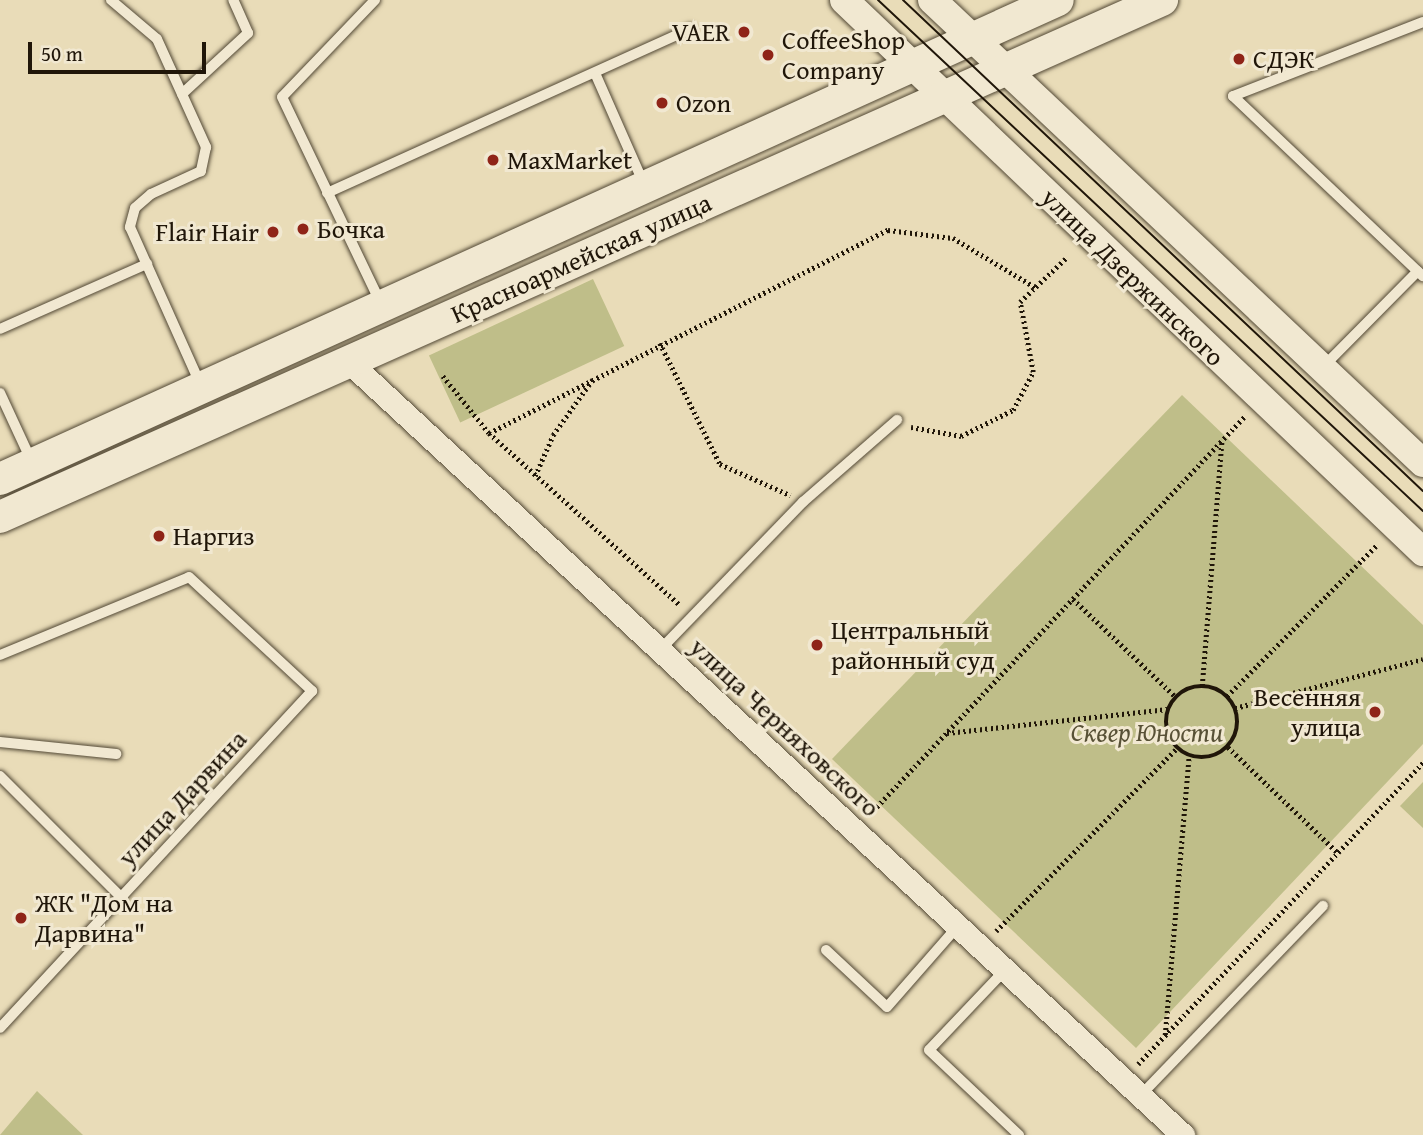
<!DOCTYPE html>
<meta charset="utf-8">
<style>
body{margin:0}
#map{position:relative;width:1423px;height:1135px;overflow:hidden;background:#e9dcb8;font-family:"Gentium Book Plus",serif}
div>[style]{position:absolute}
.green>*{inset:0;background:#bfbe89;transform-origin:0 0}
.path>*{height:4.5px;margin-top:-2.25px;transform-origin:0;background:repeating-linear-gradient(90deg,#201609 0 2px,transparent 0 5.5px)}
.path>.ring{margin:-2.25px;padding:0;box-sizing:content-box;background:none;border:4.5px solid #201609;border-radius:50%}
.roads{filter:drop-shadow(0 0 2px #524835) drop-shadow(0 0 2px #524835)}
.service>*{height:10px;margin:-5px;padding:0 5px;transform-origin:5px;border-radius:5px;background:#f1e8d1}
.minor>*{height:23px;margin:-11.5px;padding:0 11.5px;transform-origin:11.5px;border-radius:11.5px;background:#f1e8d1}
.tertiary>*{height:28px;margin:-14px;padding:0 14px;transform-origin:14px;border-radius:14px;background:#f1e8d1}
.secondary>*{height:32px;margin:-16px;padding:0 16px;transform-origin:16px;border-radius:16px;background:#f1e8d1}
.tram>*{height:2px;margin:-1px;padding:0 1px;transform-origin:1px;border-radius:1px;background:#201609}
.dots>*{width:19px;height:19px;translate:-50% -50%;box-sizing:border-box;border:4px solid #f1e8d1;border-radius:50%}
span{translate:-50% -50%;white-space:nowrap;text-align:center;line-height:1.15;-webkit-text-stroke:6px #f1e8d1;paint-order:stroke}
.poi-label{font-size:26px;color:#201609}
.right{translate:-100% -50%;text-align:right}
.left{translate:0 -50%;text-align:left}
.street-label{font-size:26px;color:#201609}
.park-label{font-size:26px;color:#585136;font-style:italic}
.scale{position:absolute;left:28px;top:42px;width:178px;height:32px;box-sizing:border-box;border:4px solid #201609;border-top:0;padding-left:9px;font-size:21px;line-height:24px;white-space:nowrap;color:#201609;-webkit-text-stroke:5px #f1e8d1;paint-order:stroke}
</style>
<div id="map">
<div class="green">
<i style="left:593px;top:279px;width:74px;height:181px;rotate:65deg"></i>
<i style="clip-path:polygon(1182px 395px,1423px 625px,1423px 744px,1136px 1048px,832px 759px)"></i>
<i style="clip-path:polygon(1423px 782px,1423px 828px,1400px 806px)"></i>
<i style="clip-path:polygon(37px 1091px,83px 1135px,0 1135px)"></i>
</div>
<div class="path">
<i style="left:660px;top:343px;width:135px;rotate:63.6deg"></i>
<i style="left:720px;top:464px;width:77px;rotate:23.9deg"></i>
<i style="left:443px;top:376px;width:73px;rotate:51.1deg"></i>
<i style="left:489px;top:433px;width:258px;rotate:42deg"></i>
<i style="left:911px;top:427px;width:51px;rotate:10.2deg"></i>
<i style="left:961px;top:436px;width:58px;rotate:-26.6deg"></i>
<i style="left:1013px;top:410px;width:43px;rotate:-62.2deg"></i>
<i style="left:1033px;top:372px;width:71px;rotate:-100.5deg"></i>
<i style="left:1020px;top:302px;width:64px;rotate:-43.7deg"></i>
<i style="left:489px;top:433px;width:448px;rotate:-27deg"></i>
<i style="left:888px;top:230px;width:65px;rotate:7deg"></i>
<i style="left:953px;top:238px;width:96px;rotate:30.9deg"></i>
<i style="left:535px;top:476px;width:45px;rotate:-66.3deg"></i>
<i style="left:553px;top:435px;width:69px;rotate:-54.5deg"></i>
<i style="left:1073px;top:599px;width:142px;rotate:43.6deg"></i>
<i style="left:1202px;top:686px;width:247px;rotate:-85.4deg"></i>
<i class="ring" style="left:1166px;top:686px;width:67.5px;height:67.5px"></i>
<i style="left:1227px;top:696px;width:214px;rotate:-45.2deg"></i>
<i style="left:1235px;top:708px;width:194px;rotate:-14.6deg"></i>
<i style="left:947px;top:733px;width:222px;rotate:-6.2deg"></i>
<i style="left:1228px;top:747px;width:151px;rotate:43.9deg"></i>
<i style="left:869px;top:815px;width:548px;rotate:-46.7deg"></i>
<i style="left:996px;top:931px;width:257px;rotate:-45.3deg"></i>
<i style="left:1165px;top:1035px;width:280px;rotate:-85.1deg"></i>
<i style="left:1138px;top:1064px;width:415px;rotate:-46.6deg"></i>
</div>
<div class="roads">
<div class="service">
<i style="left:111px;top:0;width:60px;rotate:40.3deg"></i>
<i style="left:157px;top:39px;width:119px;rotate:65.6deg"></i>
<i style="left:206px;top:147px;width:25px;rotate:102deg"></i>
<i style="left:201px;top:171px;width:55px;rotate:155.3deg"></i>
<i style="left:151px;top:194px;width:21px;rotate:139deg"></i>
<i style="left:135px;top:208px;width:20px;rotate:105deg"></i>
<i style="left:130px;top:227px;width:174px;rotate:65.9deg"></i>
<i style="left:375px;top:0;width:134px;rotate:133.8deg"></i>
<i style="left:282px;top:97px;width:227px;rotate:64.4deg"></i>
<i style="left:1423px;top:22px;width:204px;rotate:158.7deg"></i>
<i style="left:1233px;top:96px;width:262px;rotate:43.5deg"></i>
<i style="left:595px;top:73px;width:121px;rotate:66.2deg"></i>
<i style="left:182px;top:94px;width:90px;rotate:-42.7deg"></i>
<i style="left:248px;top:33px;width:36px;rotate:-114deg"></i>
<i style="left:327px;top:193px;width:399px;rotate:-24.3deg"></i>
<i style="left:0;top:329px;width:161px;rotate:-23.9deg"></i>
<i style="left:1322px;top:368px;width:136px;rotate:-45.3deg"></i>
<i style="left:0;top:393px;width:74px;rotate:65.2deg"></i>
<i style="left:660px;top:650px;width:206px;rotate:-46deg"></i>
<i style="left:803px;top:502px;width:125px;rotate:-41.1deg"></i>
<i style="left:0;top:655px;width:204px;rotate:-22.4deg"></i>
<i style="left:189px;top:577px;width:168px;rotate:42.8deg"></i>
<i style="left:312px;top:691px;width:459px;rotate:132.8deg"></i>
<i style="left:0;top:742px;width:117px;rotate:5.9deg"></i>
<i style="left:0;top:776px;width:171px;rotate:45deg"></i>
<i style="left:826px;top:950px;width:83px;rotate:43.1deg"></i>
<i style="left:887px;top:1007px;width:108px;rotate:-48.8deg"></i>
<i style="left:1005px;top:970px;width:110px;rotate:133.5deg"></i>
<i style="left:929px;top:1050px;width:124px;rotate:43.4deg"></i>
<i style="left:1140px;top:1096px;width:264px;rotate:-46.1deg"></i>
</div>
<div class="minor">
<i style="left:348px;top:361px;width:1139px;rotate:42.83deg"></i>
</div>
<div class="tertiary">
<i style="left:844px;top:0;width:800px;rotate:43.63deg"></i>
<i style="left:932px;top:0;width:675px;rotate:43.32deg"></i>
</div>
<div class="secondary">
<i style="left:0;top:479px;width:1161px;rotate:-24.36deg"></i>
<i style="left:0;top:517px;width:1272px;rotate:-23.99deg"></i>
</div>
</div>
<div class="tram">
<i style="left:878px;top:0;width:747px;rotate:43.16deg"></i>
<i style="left:903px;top:0;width:715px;rotate:43.36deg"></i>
</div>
<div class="dots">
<i style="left:744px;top:32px;background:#8f2418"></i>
<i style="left:768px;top:55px;background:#8f2418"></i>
<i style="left:1239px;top:59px;background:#8f2418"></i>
<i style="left:662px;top:103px;background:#8f2418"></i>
<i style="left:493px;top:160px;background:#8f2418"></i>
<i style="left:303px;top:229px;background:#8f2418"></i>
<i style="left:273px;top:232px;background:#8f2418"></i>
<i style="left:159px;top:536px;background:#8f2418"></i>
<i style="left:817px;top:645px;background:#8f2418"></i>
<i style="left:1375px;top:712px;background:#8f2418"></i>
<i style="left:21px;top:918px;background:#8f2418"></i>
</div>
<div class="poi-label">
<span class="right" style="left:730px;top:32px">VAER</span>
<span class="left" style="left:782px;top:55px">CoffeeShop<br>Company</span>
<span class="left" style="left:1253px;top:59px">СДЭК</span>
<span class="left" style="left:676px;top:103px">Ozon</span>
<span class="left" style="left:507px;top:160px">MaxMarket</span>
<span class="left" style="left:317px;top:229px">Бочка</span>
<span class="right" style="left:259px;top:232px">Flair Hair</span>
<span class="left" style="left:173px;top:536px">Наргиз</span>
<span class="left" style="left:831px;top:645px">Центральный<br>районный суд</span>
<span class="right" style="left:1361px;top:712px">Весенняя<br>улица</span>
<span class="left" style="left:35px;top:918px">ЖК "Дом на<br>Дарвина"</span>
</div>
<div class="street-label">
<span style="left:581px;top:258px;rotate:-24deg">Красноармейская улица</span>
<span style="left:1133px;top:277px;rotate:44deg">улица Дзержинского</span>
<span style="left:785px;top:727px;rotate:43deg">улица Черняховского</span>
<span style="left:182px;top:798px;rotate:-47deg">улица Дарвина</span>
</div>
<div class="park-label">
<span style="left:1147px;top:732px">Сквер Юности</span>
</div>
<div class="scale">50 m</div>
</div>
